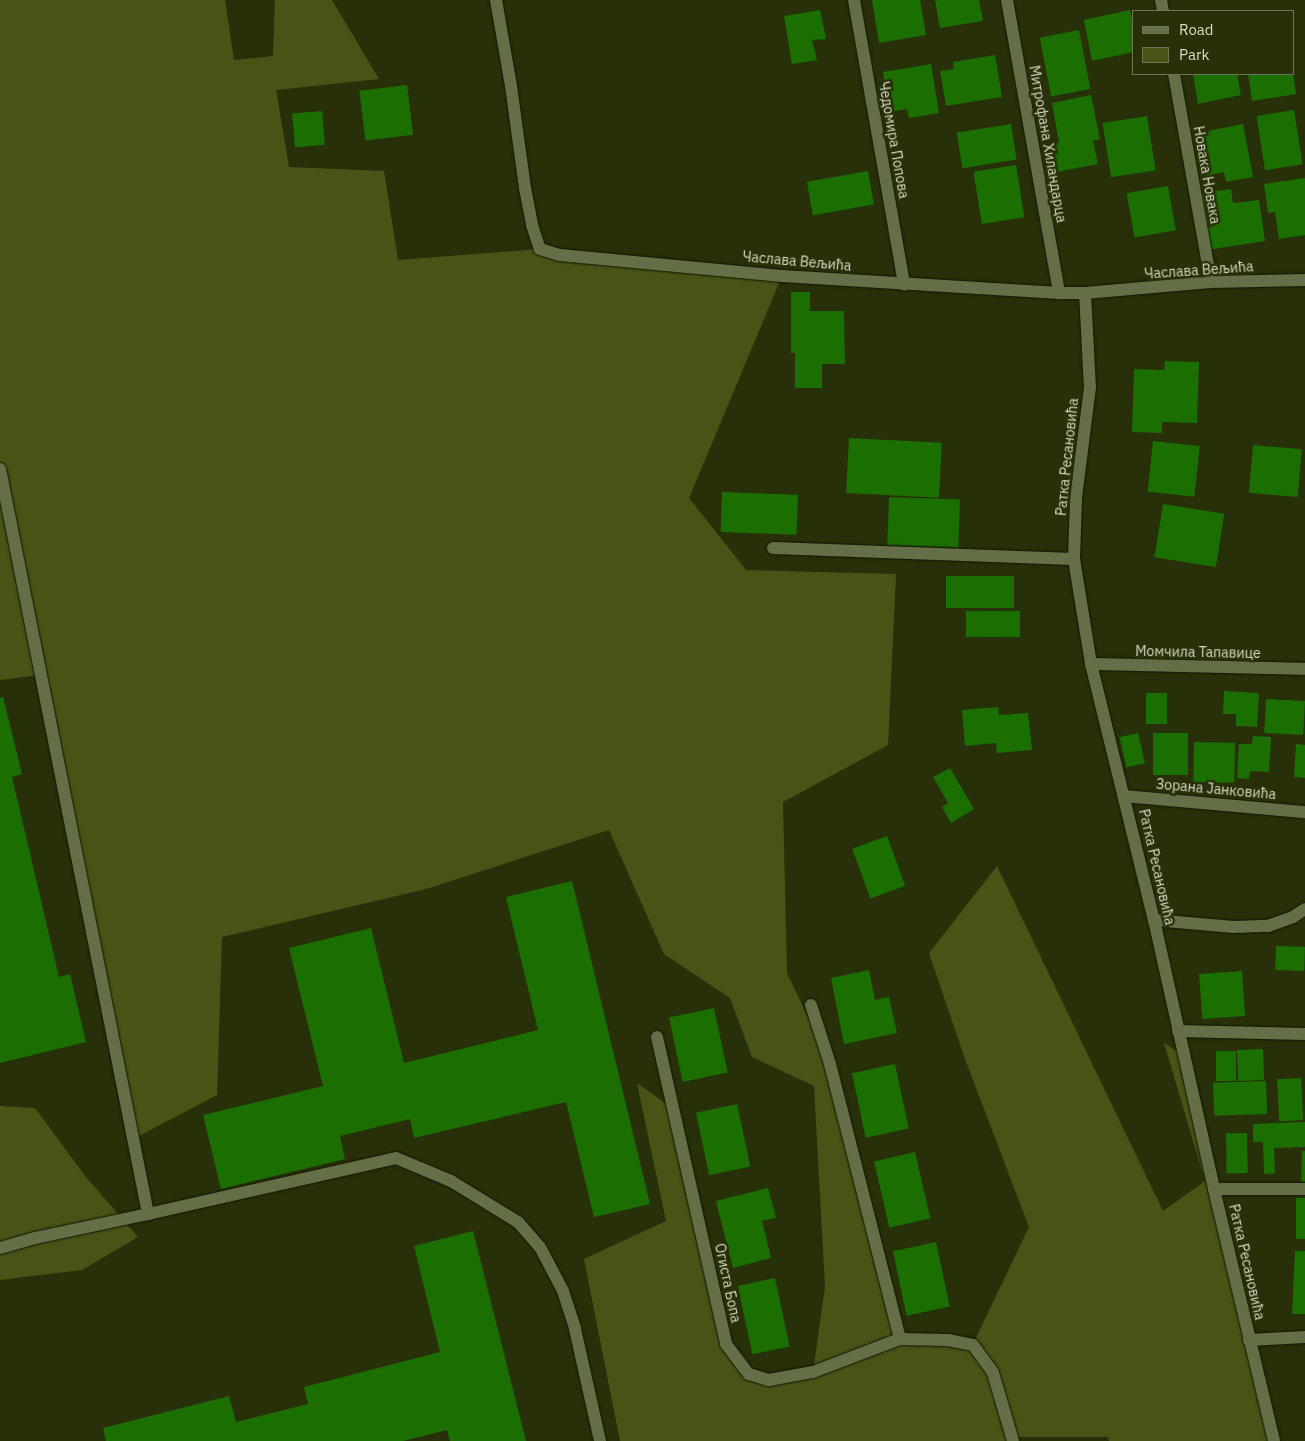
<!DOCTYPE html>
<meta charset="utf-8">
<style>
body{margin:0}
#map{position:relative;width:1305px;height:1441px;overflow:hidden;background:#283009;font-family:"IBM Plex Sans",sans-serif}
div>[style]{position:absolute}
.green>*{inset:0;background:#475416}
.building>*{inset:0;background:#1b6e00;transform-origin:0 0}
.roads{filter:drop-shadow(0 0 1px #111700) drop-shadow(0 0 1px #111700)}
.lane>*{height:12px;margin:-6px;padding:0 6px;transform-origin:6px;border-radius:6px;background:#646e47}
.street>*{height:12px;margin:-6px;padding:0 6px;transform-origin:6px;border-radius:6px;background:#646e47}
span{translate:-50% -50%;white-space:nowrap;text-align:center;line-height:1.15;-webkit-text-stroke:5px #283009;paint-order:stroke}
.street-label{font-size:14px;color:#d5dcc6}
.legend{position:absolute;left:1132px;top:10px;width:162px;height:65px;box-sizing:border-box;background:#283009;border:1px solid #6d7555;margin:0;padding:6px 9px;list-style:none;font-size:15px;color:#d5dcc6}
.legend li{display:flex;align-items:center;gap:10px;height:25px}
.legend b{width:25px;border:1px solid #6d7555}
</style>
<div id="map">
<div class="green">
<i style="clip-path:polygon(0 0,225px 0,234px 60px,273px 56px,275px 0,332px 0,379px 79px,276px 90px,289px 167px,384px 171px,398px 260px,540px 249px,782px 276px,689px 498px,746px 570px,896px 574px,888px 745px,783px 802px,787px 973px,830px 1064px,900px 1339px,973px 1344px,1029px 1227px,965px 1059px,929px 953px,997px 866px,1163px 1211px,1205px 1181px,1164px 1043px,1184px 1056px,1274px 1441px,1109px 1441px,1108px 1437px,1013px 1437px,1013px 1441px,620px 1441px,584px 1259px,666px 1221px,637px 1083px,675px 1110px,726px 1344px,749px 1374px,769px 1380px,813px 1372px,825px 1287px,814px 1086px,752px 1057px,730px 998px,664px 954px,609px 830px,426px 889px,222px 937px,217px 1095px,133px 1139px,41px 675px,0 680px)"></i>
<i style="clip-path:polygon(0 1106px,35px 1108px,86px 1177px,138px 1237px,82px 1270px,0 1280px)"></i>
</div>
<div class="building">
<i style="clip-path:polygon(872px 0,920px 0,926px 35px,879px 43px)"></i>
<i style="clip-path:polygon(935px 0,979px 0,983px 21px,940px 28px)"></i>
<i style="clip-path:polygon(820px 10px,826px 39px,812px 40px,817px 60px,792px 64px,784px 16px)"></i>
<i style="clip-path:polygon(1130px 10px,1134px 28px,1134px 52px,1092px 61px,1084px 20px)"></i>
<i style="left:1079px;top:30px;width:60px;height:40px;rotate:79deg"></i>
<i style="clip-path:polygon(995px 55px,1002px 97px,946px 106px,940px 71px,954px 69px,953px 62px)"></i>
<i style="clip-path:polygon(931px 64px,939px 113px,909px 118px,907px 109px,889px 112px,883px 72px)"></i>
<i style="clip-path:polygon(1193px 74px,1237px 74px,1241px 95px,1198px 104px)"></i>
<i style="clip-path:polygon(1248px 74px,1293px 74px,1296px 94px,1252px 101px)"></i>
<i style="left:407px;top:85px;width:50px;height:48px;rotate:83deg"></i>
<i style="clip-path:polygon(1091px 95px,1100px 139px,1093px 141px,1098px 164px,1056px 172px,1051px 144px,1059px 143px,1052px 103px)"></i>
<i style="left:1294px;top:110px;width:55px;height:38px;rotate:81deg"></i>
<i style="left:322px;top:111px;width:34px;height:30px;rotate:85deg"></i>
<i style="left:1147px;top:116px;width:55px;height:45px;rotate:81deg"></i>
<i style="left:1011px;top:124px;width:36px;height:55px;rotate:81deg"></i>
<i style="clip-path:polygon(1243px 124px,1253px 177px,1226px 182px,1224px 172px,1206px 176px,1198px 133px)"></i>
<i style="left:1016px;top:165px;width:53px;height:43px;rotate:81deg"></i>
<i style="left:868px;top:171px;width:34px;height:62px;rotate:80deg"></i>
<i style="clip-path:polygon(1305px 178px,1305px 235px,1279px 239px,1275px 212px,1268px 213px,1264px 184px)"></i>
<i style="left:1168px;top:186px;width:45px;height:42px;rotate:80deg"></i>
<i style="clip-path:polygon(1231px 189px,1233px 203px,1259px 200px,1265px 241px,1208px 250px,1200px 193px)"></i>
<i style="clip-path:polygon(791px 292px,810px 292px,810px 311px,844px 311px,845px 364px,822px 364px,822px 388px,795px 388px,795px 353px,791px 353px)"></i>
<i style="clip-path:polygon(1165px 361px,1199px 362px,1197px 423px,1162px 422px,1162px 433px,1132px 432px,1134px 369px,1164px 370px)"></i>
<i style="left:849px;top:438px;width:93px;height:55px;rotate:3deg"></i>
<i style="left:1153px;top:441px;width:47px;height:51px;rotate:6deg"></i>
<i style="left:1253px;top:445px;width:49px;height:48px;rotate:5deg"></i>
<i style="left:722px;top:492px;width:76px;height:40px;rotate:2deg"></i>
<i style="left:889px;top:497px;width:71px;height:48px;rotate:2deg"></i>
<i style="left:1163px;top:504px;width:62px;height:54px;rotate:9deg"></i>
<i style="left:1014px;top:576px;width:32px;height:68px;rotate:90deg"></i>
<i style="left:1020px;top:611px;width:26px;height:54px;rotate:90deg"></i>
<i style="clip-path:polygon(1224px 691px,1259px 693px,1257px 727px,1236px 726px,1236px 714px,1223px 714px)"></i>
<i style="left:1146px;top:693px;width:21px;height:31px"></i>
<i style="clip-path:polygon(3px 697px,22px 774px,12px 777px,59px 977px,70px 974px,86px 1042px,0 1063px,0 698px)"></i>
<i style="left:1266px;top:699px;width:39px;height:34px;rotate:3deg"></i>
<i style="clip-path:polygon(998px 707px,999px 715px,1028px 713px,1032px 750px,997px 753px,996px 743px,965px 746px,962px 710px)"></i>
<i style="left:1138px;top:733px;width:31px;height:19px;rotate:77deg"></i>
<i style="left:1153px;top:733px;width:35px;height:42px"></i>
<i style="clip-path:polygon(1253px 736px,1271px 737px,1269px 772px,1250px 771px,1249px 779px,1237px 778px,1239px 744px,1252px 744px)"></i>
<i style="left:1194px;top:742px;width:41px;height:40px;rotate:1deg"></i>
<i style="clip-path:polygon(1296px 744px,1305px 745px,1305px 778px,1294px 777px)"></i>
<i style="clip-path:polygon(950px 768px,974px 809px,951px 823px,942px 807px,948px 803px,933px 777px)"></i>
<i style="left:887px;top:836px;width:53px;height:37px;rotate:70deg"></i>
<i style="clip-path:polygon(572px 881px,650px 1204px,594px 1217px,566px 1102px,414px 1138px,410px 1119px,340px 1136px,345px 1159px,221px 1189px,203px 1115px,323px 1086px,289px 948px,371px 928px,404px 1063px,538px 1030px,506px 897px)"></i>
<i style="left:1276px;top:946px;width:29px;height:24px;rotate:2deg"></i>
<i style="clip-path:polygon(869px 970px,875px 1000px,889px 997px,897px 1033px,844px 1044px,831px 978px)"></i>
<i style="left:1242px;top:971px;width:45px;height:43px;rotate:86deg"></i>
<i style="left:714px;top:1008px;width:66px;height:46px;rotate:78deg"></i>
<i style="left:1263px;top:1049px;width:31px;height:26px;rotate:88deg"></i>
<i style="left:1216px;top:1051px;width:20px;height:30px"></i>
<i style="left:895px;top:1064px;width:66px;height:44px;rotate:78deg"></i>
<i style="left:1301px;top:1078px;width:42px;height:24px;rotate:87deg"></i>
<i style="left:1266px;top:1081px;width:33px;height:53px;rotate:88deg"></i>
<i style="left:737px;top:1104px;width:64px;height:42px;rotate:78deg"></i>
<i style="clip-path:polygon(1305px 1122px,1305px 1147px,1274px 1148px,1275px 1173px,1264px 1174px,1263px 1142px,1253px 1142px,1253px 1124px)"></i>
<i style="left:1247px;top:1133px;width:40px;height:21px;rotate:89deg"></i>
<i style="clip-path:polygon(1302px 1151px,1305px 1151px,1305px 1182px,1301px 1181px)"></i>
<i style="left:915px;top:1152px;width:68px;height:42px;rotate:77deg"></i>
<i style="clip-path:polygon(768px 1188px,776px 1218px,762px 1221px,771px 1258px,733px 1268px,716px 1201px)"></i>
<i style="left:1296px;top:1198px;width:9px;height:41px"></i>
<i style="clip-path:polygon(473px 1231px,526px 1441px,450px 1441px,447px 1430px,403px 1441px,106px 1441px,103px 1428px,229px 1396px,236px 1422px,308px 1404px,304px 1387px,440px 1352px,414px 1246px)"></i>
<i style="left:936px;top:1242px;width:66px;height:44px;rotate:78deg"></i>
<i style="clip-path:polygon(1295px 1251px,1305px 1251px,1305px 1314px,1292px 1314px)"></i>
<i style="left:775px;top:1278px;width:70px;height:38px;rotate:78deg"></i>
</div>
<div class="roads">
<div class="lane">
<i style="left:773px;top:548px;width:301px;rotate:2.1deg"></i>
<i style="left:148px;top:1214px;width:254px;rotate:-12.7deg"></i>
<i style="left:396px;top:1158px;width:60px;rotate:22.7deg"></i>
<i style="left:451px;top:1181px;width:79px;rotate:31.5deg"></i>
<i style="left:518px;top:1222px;width:33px;rotate:49deg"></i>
<i style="left:540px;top:1247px;width:50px;rotate:62.4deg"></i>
<i style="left:563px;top:1291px;width:40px;rotate:72deg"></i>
<i style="left:575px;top:1329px;width:115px;rotate:77.4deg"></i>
</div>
<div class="street">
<i style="left:496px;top:0;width:87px;rotate:80.1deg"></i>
<i style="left:511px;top:86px;width:103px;rotate:82.2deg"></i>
<i style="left:525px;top:188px;width:38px;rotate:79deg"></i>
<i style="left:532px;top:225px;width:25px;rotate:72deg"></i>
<i style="left:540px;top:249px;width:21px;rotate:17deg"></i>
<i style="left:560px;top:255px;width:223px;rotate:5.4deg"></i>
<i style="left:782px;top:276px;width:278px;rotate:3.5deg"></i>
<i style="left:1059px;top:293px;width:26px"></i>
<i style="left:1085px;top:293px;width:126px;rotate:-5deg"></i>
<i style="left:1211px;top:282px;width:94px;rotate:-1.2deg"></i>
<i style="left:854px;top:0;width:289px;rotate:80deg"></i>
<i style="left:1007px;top:0;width:298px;rotate:79.9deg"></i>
<i style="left:1161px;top:0;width:11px;rotate:80deg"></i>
<i style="left:1174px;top:74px;width:211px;rotate:79.9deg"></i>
<i style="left:1085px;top:293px;width:94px;rotate:87deg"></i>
<i style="left:1090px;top:387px;width:112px;rotate:97.2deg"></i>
<i style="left:1076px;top:498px;width:61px;rotate:91.9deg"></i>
<i style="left:1074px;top:559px;width:106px;rotate:80.8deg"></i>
<i style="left:1091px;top:664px;width:264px;rotate:76.2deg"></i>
<i style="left:1154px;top:920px;width:276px;rotate:77.4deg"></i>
<i style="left:1214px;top:1189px;width:259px;rotate:76.6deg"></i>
<i style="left:0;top:469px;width:760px;rotate:78.76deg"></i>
<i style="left:148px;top:1214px;width:116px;rotate:168deg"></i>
<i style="left:35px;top:1238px;width:36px;rotate:164deg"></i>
<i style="left:1091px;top:664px;width:214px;rotate:1.3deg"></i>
<i style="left:1124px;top:796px;width:182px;rotate:5.1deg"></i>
<i style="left:1154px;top:920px;width:80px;rotate:5deg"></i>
<i style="left:1234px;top:927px;width:34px;rotate:-2deg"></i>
<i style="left:1268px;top:926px;width:27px;rotate:-20deg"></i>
<i style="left:1293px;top:917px;width:14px;rotate:-34deg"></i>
<i style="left:811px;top:1005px;width:62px;rotate:72.1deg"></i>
<i style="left:830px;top:1064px;width:284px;rotate:75.7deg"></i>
<i style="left:1178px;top:1031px;width:127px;rotate:1.4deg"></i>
<i style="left:657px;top:1037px;width:315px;rotate:77.3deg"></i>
<i style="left:726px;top:1344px;width:38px;rotate:53deg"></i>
<i style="left:749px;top:1374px;width:21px;rotate:17deg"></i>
<i style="left:769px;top:1380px;width:45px;rotate:-10.3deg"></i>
<i style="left:813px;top:1372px;width:93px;rotate:-20.8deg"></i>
<i style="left:900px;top:1339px;width:48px;rotate:1.2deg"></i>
<i style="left:948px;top:1340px;width:25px;rotate:11deg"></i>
<i style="left:973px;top:1345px;width:34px;rotate:54deg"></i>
<i style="left:993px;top:1373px;width:71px;rotate:73.6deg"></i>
<i style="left:1214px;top:1189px;width:91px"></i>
<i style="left:1249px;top:1340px;width:56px;rotate:-3.1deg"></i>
</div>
</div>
<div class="street-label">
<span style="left:894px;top:140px;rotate:80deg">Чедомира Попова</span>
<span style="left:1048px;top:144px;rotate:80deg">Митрофана Хиландарца</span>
<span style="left:1207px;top:175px;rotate:80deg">Новака Новака</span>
<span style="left:797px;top:261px;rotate:5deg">Часлава Вељића</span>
<span style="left:1199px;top:270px;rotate:-4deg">Часлава Вељића</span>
<span style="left:1067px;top:457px;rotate:-84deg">Ратка Ресановића</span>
<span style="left:1198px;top:652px;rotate:1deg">Момчила Тапавице</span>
<span style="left:1216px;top:789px;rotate:5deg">Зорана Јанковића</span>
<span style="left:1157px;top:867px;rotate:77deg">Ратка Ресановића</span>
<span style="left:1247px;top:1262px;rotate:77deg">Ратка Ресановића</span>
<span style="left:728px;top:1283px;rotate:78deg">Огиста Бопа</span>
</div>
<ul class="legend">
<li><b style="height:6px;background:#646e47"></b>Road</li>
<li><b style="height:14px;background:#475416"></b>Park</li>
</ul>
</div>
